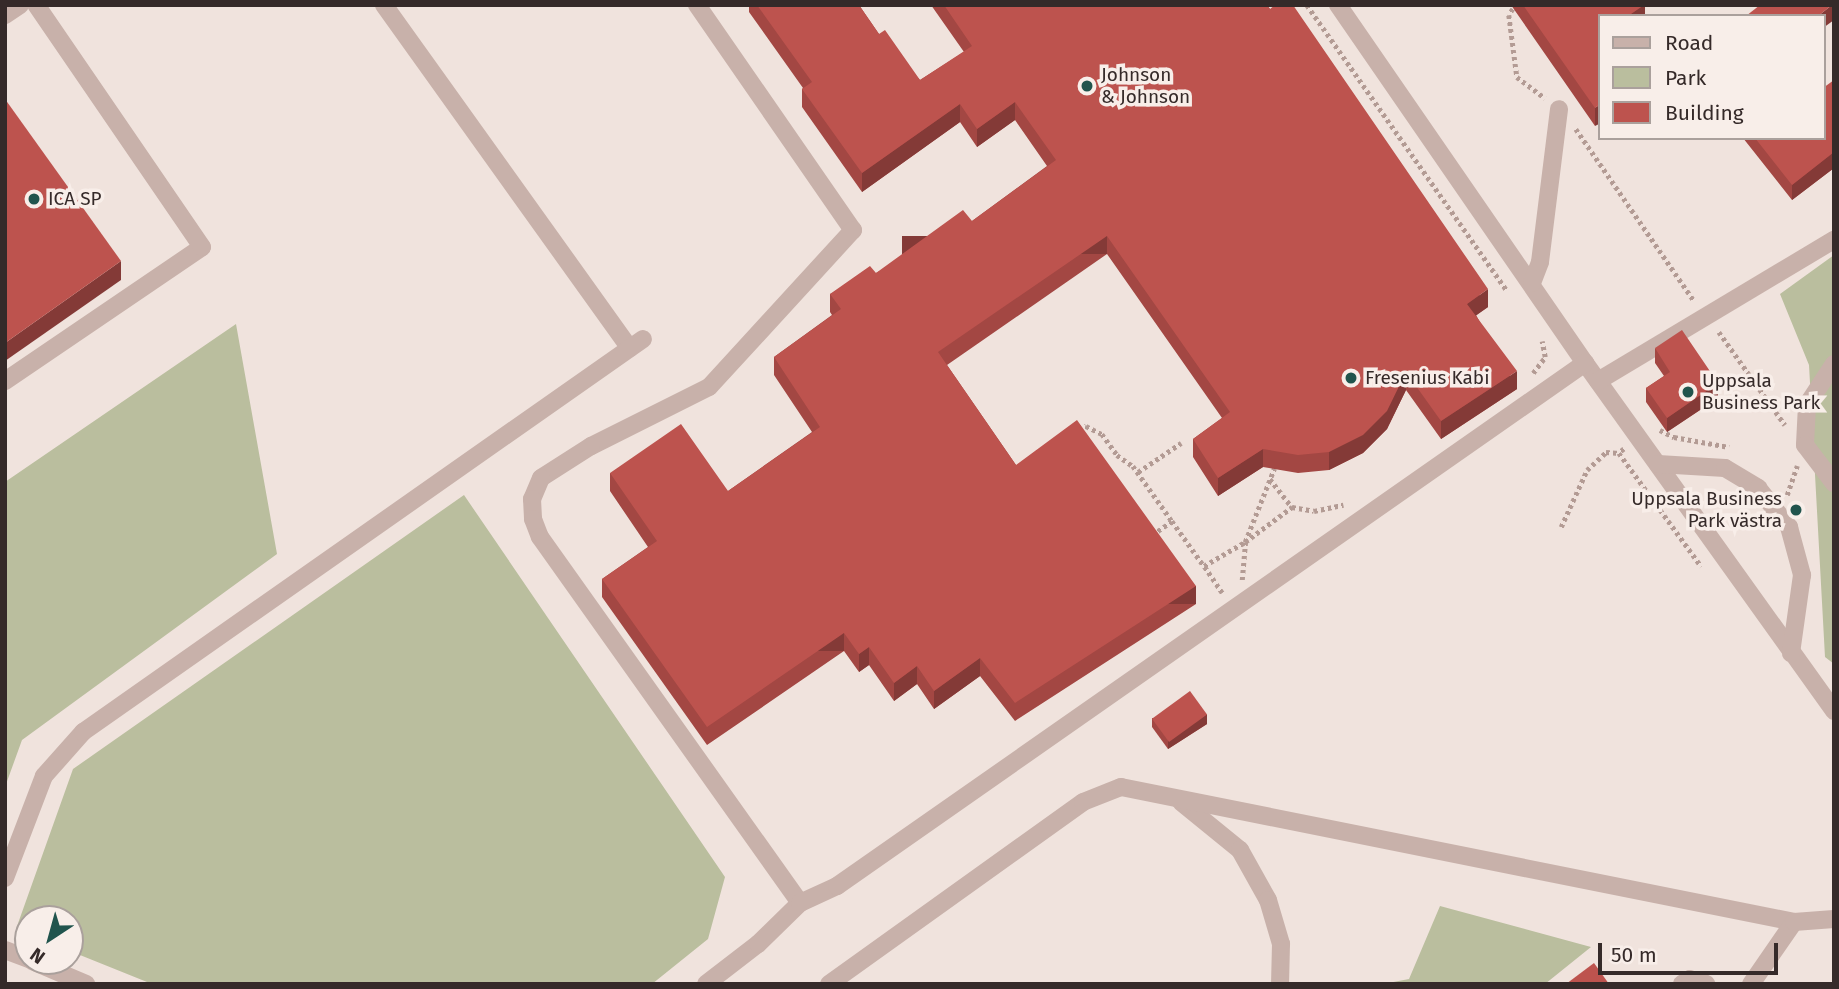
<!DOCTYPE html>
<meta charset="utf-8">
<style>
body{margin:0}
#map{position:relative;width:1839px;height:989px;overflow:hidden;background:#f0e3dd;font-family:"Fira Sans",sans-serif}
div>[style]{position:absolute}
.green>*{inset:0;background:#babe9e}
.path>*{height:4.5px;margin-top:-2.25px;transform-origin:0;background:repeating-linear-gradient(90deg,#b39b94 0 3.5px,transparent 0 7px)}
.minor>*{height:18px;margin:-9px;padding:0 9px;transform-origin:9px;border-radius:9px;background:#c8b1aa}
.wall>*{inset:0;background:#a34743}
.shaded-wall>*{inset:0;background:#843a37;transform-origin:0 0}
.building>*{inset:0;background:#bd534e;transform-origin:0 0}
.dots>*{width:19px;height:19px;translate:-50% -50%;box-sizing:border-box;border:4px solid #f8eee9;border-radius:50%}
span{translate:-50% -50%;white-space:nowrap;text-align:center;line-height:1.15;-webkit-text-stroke:7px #f8eee9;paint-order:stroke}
.poi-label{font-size:19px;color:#352a29}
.left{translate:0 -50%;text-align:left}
.right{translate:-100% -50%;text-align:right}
.frame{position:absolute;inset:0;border:7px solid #352a29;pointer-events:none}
.legend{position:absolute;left:1598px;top:14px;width:228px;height:126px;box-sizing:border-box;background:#f8eee9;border:2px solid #aaa09c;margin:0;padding:9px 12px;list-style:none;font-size:21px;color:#352a29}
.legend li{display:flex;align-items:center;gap:14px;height:35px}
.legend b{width:35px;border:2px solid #aaa09c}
.north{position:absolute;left:14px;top:905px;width:70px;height:70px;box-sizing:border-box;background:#f8eee9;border:2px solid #aaa09c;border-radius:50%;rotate:216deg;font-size:19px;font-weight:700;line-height:28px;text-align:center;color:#352a29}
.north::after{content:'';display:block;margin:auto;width:24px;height:32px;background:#21544d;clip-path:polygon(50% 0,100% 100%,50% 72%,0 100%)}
.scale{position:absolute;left:1598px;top:943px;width:180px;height:32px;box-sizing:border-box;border:4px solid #352a29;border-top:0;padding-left:9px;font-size:21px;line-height:24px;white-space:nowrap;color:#352a29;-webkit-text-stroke:5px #f8eee9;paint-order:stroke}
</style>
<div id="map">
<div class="green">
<i style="clip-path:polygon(1834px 255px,1834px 664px,1825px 657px,1809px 365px,1780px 294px)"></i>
<i style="clip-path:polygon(236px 324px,277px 554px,22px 740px,5px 787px,5px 482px)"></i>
<i style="clip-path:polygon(464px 495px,725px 877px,708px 939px,652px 984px,152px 984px,70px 951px,70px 919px,28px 919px,28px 934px,16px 929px,73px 769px)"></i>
<i style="clip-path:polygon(1440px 906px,1591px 947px,1545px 984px,1383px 984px,1409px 979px)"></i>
</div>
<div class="path">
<i style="left:1307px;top:5px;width:349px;rotate:55deg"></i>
<i style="left:1513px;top:9px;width:7px;rotate:124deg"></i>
<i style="left:1509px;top:15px;width:63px;rotate:82.6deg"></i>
<i style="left:1517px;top:77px;width:35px;rotate:37deg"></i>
<i style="left:1576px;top:129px;width:209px;rotate:55.5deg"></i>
<i style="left:1719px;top:332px;width:114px;rotate:54.6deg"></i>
<i style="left:1533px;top:373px;width:20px;rotate:-53deg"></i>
<i style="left:1545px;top:357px;width:16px;rotate:-101deg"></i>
<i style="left:1078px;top:428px;width:8px;rotate:-14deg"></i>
<i style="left:1086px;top:426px;width:18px;rotate:27deg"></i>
<i style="left:1102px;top:434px;width:26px;rotate:54deg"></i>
<i style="left:1117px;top:455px;width:19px;rotate:35deg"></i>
<i style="left:1133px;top:466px;width:67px;rotate:54.7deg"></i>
<i style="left:1660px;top:430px;width:16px;rotate:27deg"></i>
<i style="left:1674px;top:437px;width:56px;rotate:10.3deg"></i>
<i style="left:1624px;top:449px;width:6px;rotate:141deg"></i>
<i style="left:1619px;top:453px;width:140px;rotate:54deg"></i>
<i style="left:1138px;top:472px;width:52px;rotate:-34deg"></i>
<i style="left:1270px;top:479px;width:36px;rotate:52deg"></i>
<i style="left:1787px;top:495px;width:31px;rotate:-71deg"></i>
<i style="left:1561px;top:527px;width:63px;rotate:-65.5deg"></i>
<i style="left:1587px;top:470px;width:26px;rotate:-43deg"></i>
<i style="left:1606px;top:452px;width:13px;rotate:4deg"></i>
<i style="left:1152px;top:535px;width:24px;rotate:-35deg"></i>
<i style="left:1172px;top:521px;width:55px;rotate:54.6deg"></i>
<i style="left:1242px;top:580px;width:38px;rotate:-85deg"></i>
<i style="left:1245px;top:542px;width:59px;rotate:-36.7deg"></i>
<i style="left:1292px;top:507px;width:22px;rotate:10deg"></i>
<i style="left:1314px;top:511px;width:30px;rotate:-12deg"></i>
<i style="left:1222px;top:593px;width:32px;rotate:-124deg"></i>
<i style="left:1204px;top:566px;width:48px;rotate:-30.3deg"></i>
<i style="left:1245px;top:542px;width:79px;rotate:-68.3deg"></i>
</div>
<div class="minor">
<i style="left:384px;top:5px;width:422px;rotate:54.4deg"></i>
<i style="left:697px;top:5px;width:274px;rotate:55.3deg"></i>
<i style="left:853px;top:230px;width:213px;rotate:132.5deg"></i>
<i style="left:709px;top:387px;width:132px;rotate:153.4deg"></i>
<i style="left:591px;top:446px;width:59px;rotate:147.4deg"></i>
<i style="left:541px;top:478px;width:23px;rotate:113deg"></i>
<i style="left:532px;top:499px;width:20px;rotate:87deg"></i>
<i style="left:533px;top:519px;width:19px;rotate:69deg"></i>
<i style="left:540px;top:537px;width:449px;rotate:54.6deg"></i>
<i style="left:1338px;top:5px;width:435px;rotate:55.4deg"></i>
<i style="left:1585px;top:363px;width:428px;rotate:54.4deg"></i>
<i style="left:5px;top:15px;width:18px;rotate:-34deg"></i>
<i style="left:1532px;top:283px;width:22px;rotate:-69deg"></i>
<i style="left:1540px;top:262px;width:154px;rotate:-82.9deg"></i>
<i style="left:1834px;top:364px;width:49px;rotate:123.4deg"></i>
<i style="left:1807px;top:405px;width:40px;rotate:92.9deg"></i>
<i style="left:1805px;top:445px;width:48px;rotate:52.7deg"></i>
<i style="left:5px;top:381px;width:238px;rotate:-34.2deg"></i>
<i style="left:202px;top:247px;width:293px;rotate:-124.4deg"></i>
<i style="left:1598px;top:381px;width:275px;rotate:-30.9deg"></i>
<i style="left:1658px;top:464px;width:67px;rotate:3.4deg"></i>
<i style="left:1725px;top:468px;width:39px;rotate:31deg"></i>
<i style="left:1758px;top:488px;width:50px;rotate:51.5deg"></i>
<i style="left:1789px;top:527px;width:50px;rotate:74.8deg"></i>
<i style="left:1802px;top:575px;width:79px;rotate:98deg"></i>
<i style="left:1181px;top:802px;width:76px;rotate:39.1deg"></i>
<i style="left:1240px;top:850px;width:57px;rotate:60.8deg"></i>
<i style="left:1268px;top:900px;width:46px;rotate:73.5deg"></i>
<i style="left:1281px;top:944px;width:40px;rotate:91.4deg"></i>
<i style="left:5px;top:878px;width:109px;rotate:-69.1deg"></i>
<i style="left:44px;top:776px;width:59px;rotate:-48.4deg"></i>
<i style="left:83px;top:732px;width:684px;rotate:-35.06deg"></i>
<i style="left:5px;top:950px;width:25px;rotate:21deg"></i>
<i style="left:32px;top:961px;width:59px;rotate:23.1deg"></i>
<i style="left:706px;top:984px;width:66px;rotate:-37.6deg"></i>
<i style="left:758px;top:944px;width:59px;rotate:-44.3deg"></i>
<i style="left:800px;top:903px;width:41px;rotate:-24.7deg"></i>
<i style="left:837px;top:886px;width:913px;rotate:-34.96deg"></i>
<i style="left:829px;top:984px;width:312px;rotate:-35.6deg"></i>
<i style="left:1083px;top:802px;width:41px;rotate:-21.5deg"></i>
<i style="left:1121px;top:787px;width:686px;rotate:11.34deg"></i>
<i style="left:1682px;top:984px;width:9px;rotate:-32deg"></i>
<i style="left:1690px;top:979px;width:17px;rotate:17deg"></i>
<i style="left:1751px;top:984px;width:75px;rotate:-55.3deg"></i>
<i style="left:1794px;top:922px;width:40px;rotate:-4.3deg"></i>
</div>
<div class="wall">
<i style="clip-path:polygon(749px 5px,859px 5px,879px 34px,920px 80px,964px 52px,931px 5px,1267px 5px,1488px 307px,1476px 315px,1517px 389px,1441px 439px,1406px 390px,1387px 429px,1363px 453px,1329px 470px,1298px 473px,1263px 467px,1218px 496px,1193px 457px,1193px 439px,1222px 418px,1107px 254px,947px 365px,1016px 465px,1196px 604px,1015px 721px,980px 676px,934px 709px,917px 684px,894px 701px,869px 665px,859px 672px,844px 651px,707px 745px,602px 597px,602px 579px,648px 547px,610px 491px,610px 473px,728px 491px,812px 432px,774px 375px,774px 357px,832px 315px,830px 312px,830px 294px,876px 273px,972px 221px,1047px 166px,1015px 120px,977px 147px,960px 122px,862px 192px,802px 107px,802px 89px,803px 88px,749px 12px)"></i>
<i style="clip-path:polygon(1511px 5px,1645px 5px,1645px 16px,1599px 16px,1595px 126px)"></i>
<i style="clip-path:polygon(1834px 80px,1834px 168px,1792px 200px,1743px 138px,1823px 138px)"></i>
<i style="clip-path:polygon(1655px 348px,1718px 398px,1667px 432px,1646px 402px,1646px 388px,1664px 376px,1655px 363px)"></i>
<i style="clip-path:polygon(1152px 718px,1207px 724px,1168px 749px,1152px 727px)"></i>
</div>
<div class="shaded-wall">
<i style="clip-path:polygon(1644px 5px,1645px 5px,1645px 16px,1628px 16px)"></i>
<i style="clip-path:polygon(1832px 5px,1834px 5px,1834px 20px,1823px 28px,1823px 16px,1818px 16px)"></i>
<i style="clip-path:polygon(1015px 102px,1015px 120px,977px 147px,977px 129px)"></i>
<i style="clip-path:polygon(960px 104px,960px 122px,862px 192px,862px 173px)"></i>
<i style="clip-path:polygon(1599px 105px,1599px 124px,1595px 126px,1595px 108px)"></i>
<i style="clip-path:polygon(1834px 152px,1834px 168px,1792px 200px,1792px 185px)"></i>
<i style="left:1107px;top:236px;width:18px;height:205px;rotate:90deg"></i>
<i style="clip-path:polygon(121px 261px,121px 280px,5px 361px,5px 343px)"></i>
<i style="clip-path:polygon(1488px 289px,1488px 307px,1467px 322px,1467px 304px)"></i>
<i style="clip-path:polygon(1517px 371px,1517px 389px,1441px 439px,1441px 421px)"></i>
<i style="clip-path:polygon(1406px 372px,1406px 390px,1387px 429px,1363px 453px,1329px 470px,1329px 452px)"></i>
<i style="clip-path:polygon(1718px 383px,1718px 398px,1667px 432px,1667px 418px)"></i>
<i style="clip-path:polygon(1263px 449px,1263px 467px,1218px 496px,1218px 478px)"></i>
<i style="left:1196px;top:586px;width:18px;height:216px;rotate:90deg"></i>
<i style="left:844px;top:633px;width:18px;height:166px;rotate:90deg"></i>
<i style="clip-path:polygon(869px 647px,869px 665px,859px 672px,859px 654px)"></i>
<i style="clip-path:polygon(980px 658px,980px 676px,934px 709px,934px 691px)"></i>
<i style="clip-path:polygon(917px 666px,917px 684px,894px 701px,894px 683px)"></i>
<i style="clip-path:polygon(1207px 714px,1207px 724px,1168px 749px,1168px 739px)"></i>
</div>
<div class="building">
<i style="clip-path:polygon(757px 5px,859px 5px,879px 34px,885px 30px,920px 80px,972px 46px,944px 5px,1267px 5px,1270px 9px,1275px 5px,1293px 5px,1488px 289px,1467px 304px,1517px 371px,1441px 421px,1406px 372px,1387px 411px,1363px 435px,1329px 452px,1298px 455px,1263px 449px,1218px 478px,1193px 439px,1230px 412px,1107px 236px,938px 352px,1016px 465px,1077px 420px,1196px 586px,1015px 703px,980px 658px,934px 691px,917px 666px,894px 683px,869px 647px,859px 654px,844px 633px,707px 727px,602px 579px,657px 541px,610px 473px,681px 424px,728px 491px,820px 427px,774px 357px,841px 309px,830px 294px,870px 266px,876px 273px,963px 210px,972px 221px,1056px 160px,1015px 102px,977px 129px,960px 104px,862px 173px,802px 89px,812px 82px)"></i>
<i style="clip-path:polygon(1523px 5px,1644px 5px,1628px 16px,1599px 16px,1599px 105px,1595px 108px)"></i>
<i style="clip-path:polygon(1760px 5px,1832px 5px,1818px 16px,1746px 16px)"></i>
<i style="clip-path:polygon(1834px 80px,1834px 152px,1792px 185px,1755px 138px,1823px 138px,1823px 88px)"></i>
<i style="clip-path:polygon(5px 99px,121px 261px,5px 343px)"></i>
<i style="clip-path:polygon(1682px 330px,1718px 383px,1667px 418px,1646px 388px,1670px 372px,1655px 348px)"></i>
<i style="left:1190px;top:691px;width:29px;height:47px;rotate:54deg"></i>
<i style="clip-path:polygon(1594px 963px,1609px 984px,1566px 984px)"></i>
</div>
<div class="dots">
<i style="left:1087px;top:86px;background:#21544d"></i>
<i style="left:34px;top:199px;background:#21544d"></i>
<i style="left:1351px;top:378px;background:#21544d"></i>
<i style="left:1688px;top:392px;background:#21544d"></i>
<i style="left:1796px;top:510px;background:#21544d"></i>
</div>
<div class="poi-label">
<span class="left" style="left:1101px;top:86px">Johnson<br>&amp; Johnson</span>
<span class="left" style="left:48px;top:199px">ICA SP</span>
<span class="left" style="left:1365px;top:378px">Fresenius Kabi</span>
<span class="left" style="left:1702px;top:392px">Uppsala<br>Business Park</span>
<span class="right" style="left:1782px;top:510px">Uppsala Business<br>Park västra</span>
</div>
<div class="frame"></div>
<ul class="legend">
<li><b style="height:9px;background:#c8b1aa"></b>Road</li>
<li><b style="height:19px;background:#babe9e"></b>Park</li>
<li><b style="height:19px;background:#bd534e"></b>Building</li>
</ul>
<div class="north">N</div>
<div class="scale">50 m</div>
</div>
